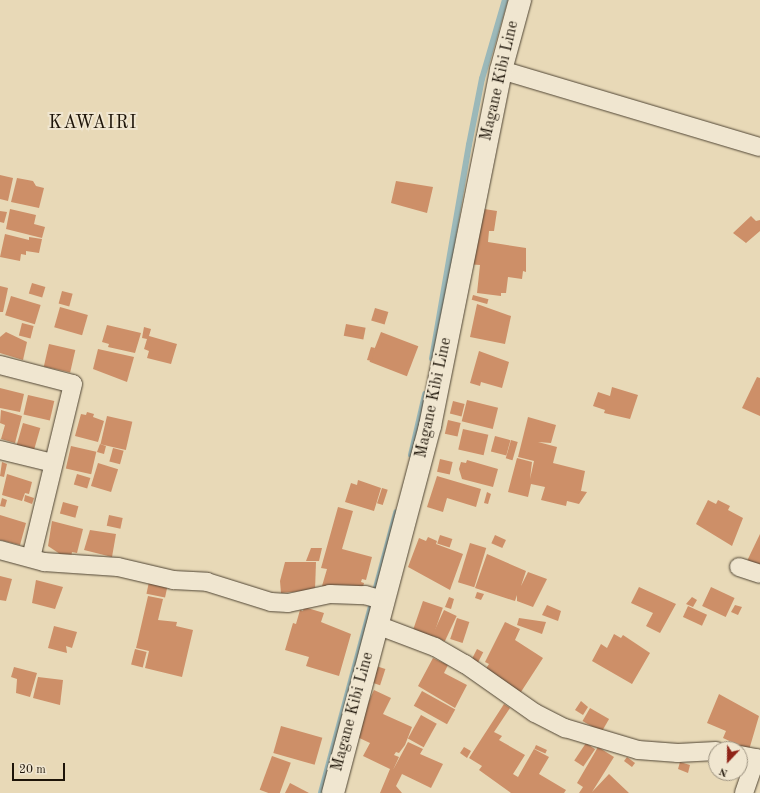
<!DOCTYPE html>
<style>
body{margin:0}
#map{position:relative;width:760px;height:793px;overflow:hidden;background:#e8d9b7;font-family:"Old Standard TT",serif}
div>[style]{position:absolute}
.stream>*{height:5.5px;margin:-2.75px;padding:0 2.75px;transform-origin:2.75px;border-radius:2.75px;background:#9bb8b9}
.building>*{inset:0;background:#cd8f68;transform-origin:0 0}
.roads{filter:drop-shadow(0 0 1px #504534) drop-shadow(0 0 1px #504534)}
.minor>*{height:18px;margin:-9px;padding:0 9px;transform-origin:9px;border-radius:9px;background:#f0e6d0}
.secondary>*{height:22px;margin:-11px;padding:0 11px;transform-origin:11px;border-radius:11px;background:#f0e6d0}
span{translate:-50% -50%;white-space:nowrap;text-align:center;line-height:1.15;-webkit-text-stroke:4px #f0e6d0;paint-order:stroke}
.street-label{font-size:16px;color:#1d1408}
.quarter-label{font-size:18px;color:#1d1408;letter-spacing:1px}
.north{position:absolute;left:708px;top:741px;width:40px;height:40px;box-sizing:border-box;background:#f0e6d0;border:1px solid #9c9280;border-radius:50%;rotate:202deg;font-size:11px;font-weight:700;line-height:16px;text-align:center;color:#1d1408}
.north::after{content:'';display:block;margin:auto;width:14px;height:18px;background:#8f2418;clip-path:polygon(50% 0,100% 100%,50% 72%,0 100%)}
.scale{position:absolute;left:12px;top:763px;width:53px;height:18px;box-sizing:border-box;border:2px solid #1d1408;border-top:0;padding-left:5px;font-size:12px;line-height:14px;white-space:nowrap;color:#1d1408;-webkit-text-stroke:3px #f0e6d0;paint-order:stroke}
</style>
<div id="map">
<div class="stream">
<i style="left:432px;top:359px;width:217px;rotate:-80.2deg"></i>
<i style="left:469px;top:145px;width:67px;rotate:-78.9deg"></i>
<i style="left:482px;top:79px;width:82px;rotate:-73.8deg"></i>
<i style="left:411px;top:455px;width:62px;rotate:-76.9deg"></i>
<i style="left:321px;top:793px;width:290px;rotate:-75deg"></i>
</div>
<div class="building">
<i style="clip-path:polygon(0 175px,13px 178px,8px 201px,0 199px)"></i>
<i style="clip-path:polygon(17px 178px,33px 181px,36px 186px,44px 188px,39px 208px,11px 202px)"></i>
<i style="clip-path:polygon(396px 181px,433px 187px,427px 213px,391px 203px)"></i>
<i style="clip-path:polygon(478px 208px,497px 211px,494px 231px,489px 231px,488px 242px,526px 248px,526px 272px,523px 271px,522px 279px,508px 277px,506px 293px,501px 293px,501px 296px,477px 293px,480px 265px,466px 264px)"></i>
<i style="clip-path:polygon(10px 209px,36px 215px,34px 224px,45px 227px,42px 238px,6px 229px)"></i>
<i style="clip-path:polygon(0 211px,7px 212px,4px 223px,0 222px)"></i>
<i style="clip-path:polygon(751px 216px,756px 221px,760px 220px,760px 231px,746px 243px,733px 233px)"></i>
<i style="clip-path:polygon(5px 234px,29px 240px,29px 237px,42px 239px,39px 253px,26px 251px,26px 255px,21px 254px,20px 261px,0 257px)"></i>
<i style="left:32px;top:283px;width:14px;height:11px;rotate:17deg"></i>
<i style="clip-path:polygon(0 286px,8px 288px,3px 312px,0 312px)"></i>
<i style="left:62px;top:291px;width:11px;height:13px;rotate:15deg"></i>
<i style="left:473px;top:295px;width:16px;height:5px;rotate:15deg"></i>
<i style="left:11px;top:296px;width:31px;height:20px;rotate:17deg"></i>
<i style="clip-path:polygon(477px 304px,511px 316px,505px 344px,470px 337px)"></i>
<i style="left:60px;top:307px;width:29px;height:21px;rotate:16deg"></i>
<i style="left:375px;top:308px;width:14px;height:13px;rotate:17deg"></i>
<i style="left:22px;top:323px;width:12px;height:13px;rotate:14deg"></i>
<i style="left:346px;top:324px;width:20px;height:12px;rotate:11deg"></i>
<i style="clip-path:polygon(107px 325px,141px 333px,135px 353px,108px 347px,109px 344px,102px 342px)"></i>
<i style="clip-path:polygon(144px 327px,151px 329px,149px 336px,177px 344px,171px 364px,147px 358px,149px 351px,144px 349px,147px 339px,142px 338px)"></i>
<i style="clip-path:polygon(6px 332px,27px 342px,23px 360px,0 353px,0 337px)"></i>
<i style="left:381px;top:332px;width:40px;height:32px;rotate:21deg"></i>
<i style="left:49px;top:344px;width:27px;height:23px;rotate:13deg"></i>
<i style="clip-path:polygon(371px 347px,375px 348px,372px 361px,367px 360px)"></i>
<i style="clip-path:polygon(98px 349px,134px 357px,127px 382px,93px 369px)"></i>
<i style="clip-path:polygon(479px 351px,509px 362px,502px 388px,481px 382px,480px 386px,470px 383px)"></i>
<i style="clip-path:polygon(757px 377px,760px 378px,760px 416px,742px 408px)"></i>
<i style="clip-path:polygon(612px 387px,638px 395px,630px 419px,604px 413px,605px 410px,593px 406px,598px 392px,610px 396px)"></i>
<i style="clip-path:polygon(0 388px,24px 394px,20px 412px,0 408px)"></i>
<i style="left:28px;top:395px;width:27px;height:20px;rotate:13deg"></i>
<i style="left:467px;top:400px;width:32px;height:22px;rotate:14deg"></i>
<i style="left:453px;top:401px;width:12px;height:13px;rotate:14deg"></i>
<i style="clip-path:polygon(1px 410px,22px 416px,15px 443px,1px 439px,5px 425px,0 423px)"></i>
<i style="clip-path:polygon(87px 412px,94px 414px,93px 417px,104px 421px,98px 442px,75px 436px,81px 414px,86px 415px)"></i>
<i style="left:107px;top:416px;width:26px;height:29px;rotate:13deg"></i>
<i style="clip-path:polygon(528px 417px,556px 425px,551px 443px,538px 442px,557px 447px,553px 463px,585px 471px,581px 491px,587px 492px,579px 504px,567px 501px,566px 506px,541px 500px,545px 487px,531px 484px,528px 497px,508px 492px,517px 458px,532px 462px,530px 479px,534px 461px,518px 457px)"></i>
<i style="left:448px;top:420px;width:13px;height:14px;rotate:13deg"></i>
<i style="left:23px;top:423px;width:18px;height:25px;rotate:16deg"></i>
<i style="left:463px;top:429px;width:26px;height:21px;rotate:13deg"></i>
<i style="left:495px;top:436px;width:16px;height:16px;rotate:15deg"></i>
<i style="left:511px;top:440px;width:7px;height:19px;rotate:16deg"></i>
<i style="clip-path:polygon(100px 444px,106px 446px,104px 454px,97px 452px)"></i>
<i style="left:71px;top:446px;width:26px;height:23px;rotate:13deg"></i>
<i style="left:113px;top:448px;width:11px;height:14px;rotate:15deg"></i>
<i style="left:440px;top:459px;width:13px;height:13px;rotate:13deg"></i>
<i style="clip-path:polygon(467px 460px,498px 469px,493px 487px,462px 479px,459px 469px,461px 462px,466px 463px)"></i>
<i style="clip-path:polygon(2px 462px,7px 464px,4px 477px,0 476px)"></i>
<i style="left:98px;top:463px;width:21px;height:24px;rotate:17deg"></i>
<i style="clip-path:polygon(7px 474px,32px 482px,29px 494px,25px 493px,22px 501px,2px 495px)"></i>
<i style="left:77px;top:474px;width:14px;height:11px;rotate:17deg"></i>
<i style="clip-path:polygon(437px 476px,481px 489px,476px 507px,447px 498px,443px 512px,427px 507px)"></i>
<i style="clip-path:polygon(358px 480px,381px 488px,374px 511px,345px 502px,351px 483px,357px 485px)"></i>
<i style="left:382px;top:488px;width:6px;height:16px;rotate:18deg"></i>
<i style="clip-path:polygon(487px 492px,491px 494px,488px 504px,484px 503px)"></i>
<i style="clip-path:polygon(25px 495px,34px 498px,32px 504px,24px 501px)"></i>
<i style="clip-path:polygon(2px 498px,7px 500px,5px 507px,0 506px)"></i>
<i style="clip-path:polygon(708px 500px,716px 504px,718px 500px,730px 506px,728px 510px,743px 518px,732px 546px,696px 524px)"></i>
<i style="left:63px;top:502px;width:16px;height:12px;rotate:15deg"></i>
<i style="clip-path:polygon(338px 507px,353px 511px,342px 549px,372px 557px,366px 580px,362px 579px,361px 582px,364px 583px,362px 591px,322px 586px,327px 569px,321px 568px)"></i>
<i style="clip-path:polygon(0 515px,26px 523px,20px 545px,0 540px)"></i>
<i style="left:109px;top:515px;width:14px;height:11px;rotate:12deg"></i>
<i style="clip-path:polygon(52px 521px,83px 529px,77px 553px,72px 552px,71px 557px,60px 554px,48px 546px)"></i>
<i style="clip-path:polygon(90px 530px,116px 534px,112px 557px,84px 550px)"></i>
<i style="clip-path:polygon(760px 534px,760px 567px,747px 561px)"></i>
<i style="left:440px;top:535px;width:13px;height:9px;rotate:18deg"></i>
<i style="left:495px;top:535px;width:12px;height:9px;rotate:24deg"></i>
<i style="clip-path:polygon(428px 537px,437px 541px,436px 544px,463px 554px,450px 590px,408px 567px,419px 538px,426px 541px)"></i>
<i style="left:470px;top:543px;width:17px;height:41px;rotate:17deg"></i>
<i style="clip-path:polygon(311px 548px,322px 548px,319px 561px,306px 561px)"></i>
<i style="clip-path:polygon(487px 554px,526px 571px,521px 586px,528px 572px,547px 579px,533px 607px,517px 601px,517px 595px,515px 601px,475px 588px)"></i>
<i style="clip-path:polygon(285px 562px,316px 562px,315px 590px,281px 593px,280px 581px)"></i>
<i style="clip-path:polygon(0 576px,12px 579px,6px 601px,0 600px)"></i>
<i style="left:150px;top:577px;width:19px;height:17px;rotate:12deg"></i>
<i style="clip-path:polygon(36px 580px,63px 587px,55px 609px,32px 603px)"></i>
<i style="clip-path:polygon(639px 587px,676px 604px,660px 633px,646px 626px,653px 613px,631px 603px)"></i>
<i style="left:711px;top:587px;width:26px;height:21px;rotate:25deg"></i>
<i style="clip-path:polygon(477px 592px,484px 594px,481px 600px,475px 598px)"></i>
<i style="clip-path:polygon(148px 596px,163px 599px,158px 620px,177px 622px,176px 626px,193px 630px,182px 677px,145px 668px,149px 651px,136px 648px)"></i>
<i style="clip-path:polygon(449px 597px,454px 599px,451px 609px,445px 607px)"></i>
<i style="clip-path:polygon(692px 597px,697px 600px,693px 607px,686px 604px)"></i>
<i style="left:423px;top:601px;width:21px;height:33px;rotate:19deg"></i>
<i style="clip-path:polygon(547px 605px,561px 611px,558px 621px,542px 615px)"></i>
<i style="clip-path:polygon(735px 605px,742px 607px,738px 615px,731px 612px)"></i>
<i style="left:688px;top:606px;width:21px;height:12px;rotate:25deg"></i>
<i style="clip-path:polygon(304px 607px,324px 613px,321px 622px,351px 634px,339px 676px,306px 666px,309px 657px,285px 650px,293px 623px,296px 624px,300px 610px,303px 611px)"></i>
<i style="left:444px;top:610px;width:14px;height:28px;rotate:25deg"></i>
<i style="left:457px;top:618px;width:13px;height:22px;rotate:18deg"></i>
<i style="clip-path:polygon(519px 618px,546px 622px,542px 634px,517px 625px)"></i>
<i style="clip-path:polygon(505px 622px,520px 629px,515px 640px,543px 658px,519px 695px,485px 670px,489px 664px,485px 662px)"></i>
<i style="clip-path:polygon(54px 626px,77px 632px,72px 648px,66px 646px,67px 653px,48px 648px)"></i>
<i style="clip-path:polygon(614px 634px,621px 638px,623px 635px,650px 653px,632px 684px,592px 661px,601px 644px,607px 648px)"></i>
<i style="left:135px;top:649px;width:12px;height:16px;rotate:14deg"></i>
<i style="left:477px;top:649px;width:7px;height:15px;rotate:27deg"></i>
<i style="clip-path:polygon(433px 658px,448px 665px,444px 673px,467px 685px,455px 708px,418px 686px)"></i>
<i style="left:373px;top:665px;width:13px;height:17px;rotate:18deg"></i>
<i style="clip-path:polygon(14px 667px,37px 673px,30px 697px,16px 693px,17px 679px,11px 677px)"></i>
<i style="clip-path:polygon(38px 677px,63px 680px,60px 705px,33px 698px)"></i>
<i style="clip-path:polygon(374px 690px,391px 698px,383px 714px,412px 727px,405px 745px,399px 753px,396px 752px,394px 755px,399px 757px,393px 770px,408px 742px,423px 749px,420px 754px,443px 764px,431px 788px,402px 774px,396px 786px,402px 793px,380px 793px,390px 769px,363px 756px,370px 743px,353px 735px)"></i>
<i style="left:422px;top:691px;width:38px;height:17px;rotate:29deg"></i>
<i style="clip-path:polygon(719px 694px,759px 716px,749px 750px,723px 738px,726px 731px,707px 723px)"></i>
<i style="clip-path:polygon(581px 701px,588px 707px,583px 715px,575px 710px)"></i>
<i style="clip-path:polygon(504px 704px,510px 708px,494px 732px,502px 736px,499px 740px,525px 755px,513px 774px,518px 777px,534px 749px,549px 757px,539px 774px,566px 790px,564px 793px,511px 793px,479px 770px,482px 766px,469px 758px)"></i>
<i style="left:590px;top:708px;width:22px;height:15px;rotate:30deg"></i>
<i style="left:421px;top:715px;width:18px;height:27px;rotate:29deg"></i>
<i style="left:281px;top:726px;width:43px;height:28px;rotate:16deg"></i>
<i style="left:586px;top:743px;width:11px;height:21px;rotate:34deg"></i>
<i style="left:536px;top:745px;width:12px;height:4px;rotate:24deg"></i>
<i style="clip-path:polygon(464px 747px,471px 751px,467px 758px,460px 753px)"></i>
<i style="clip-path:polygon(598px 747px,614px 757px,592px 792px,609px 774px,629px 793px,579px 793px,583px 787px,577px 783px)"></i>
<i style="left:272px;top:756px;width:20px;height:36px;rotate:20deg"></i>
<i style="left:627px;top:757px;width:10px;height:5px;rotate:37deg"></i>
<i style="clip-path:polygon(680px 762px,690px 765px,688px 773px,678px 769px)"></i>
<i style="clip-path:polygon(290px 783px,309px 793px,285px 793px)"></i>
</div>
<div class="roads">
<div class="minor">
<i style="left:501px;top:70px;width:270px;rotate:16.6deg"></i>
<i style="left:0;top:365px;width:75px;rotate:14.6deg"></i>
<i style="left:73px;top:384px;width:178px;rotate:103.6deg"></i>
<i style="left:0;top:450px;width:55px;rotate:13.8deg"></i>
<i style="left:0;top:550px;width:46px;rotate:15.3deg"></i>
<i style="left:44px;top:562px;width:74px;rotate:3.9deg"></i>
<i style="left:118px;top:567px;width:57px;rotate:13.3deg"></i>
<i style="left:173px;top:580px;width:34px;rotate:3deg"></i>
<i style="left:207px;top:582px;width:67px;rotate:17.4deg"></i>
<i style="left:271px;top:602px;width:17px;rotate:3deg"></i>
<i style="left:288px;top:603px;width:43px;rotate:-12.1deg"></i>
<i style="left:330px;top:594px;width:35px;rotate:2deg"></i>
<i style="left:365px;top:595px;width:19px;rotate:16deg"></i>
<i style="left:739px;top:567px;width:22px;rotate:18deg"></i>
<i style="left:377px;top:625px;width:62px;rotate:20.8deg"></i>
<i style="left:435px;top:647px;width:34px;rotate:30deg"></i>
<i style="left:465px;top:664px;width:85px;rotate:35deg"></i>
<i style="left:535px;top:713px;width:34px;rotate:27deg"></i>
<i style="left:565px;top:728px;width:76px;rotate:16.8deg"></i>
<i style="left:638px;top:750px;width:40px;rotate:4.3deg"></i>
<i style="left:678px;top:753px;width:38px;rotate:-3deg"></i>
<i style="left:740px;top:755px;width:20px;rotate:11deg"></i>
<i style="left:744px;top:793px;width:37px;rotate:-71deg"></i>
</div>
<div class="secondary">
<i style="left:333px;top:793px;width:380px;rotate:-75.2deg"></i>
<i style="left:430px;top:426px;width:363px;rotate:-78.7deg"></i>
<i style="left:501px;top:70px;width:73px;rotate:-74.8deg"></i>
</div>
</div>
<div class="street-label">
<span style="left:500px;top:81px;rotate:-77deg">Magane Kibi Line</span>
<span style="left:434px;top:398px;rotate:-78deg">Magane Kibi Line</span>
<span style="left:353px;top:712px;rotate:-75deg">Magane Kibi Line</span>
</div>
<div class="quarter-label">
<span style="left:93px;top:123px">KAWAIRI</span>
</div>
<div class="north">N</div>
<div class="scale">20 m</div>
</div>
